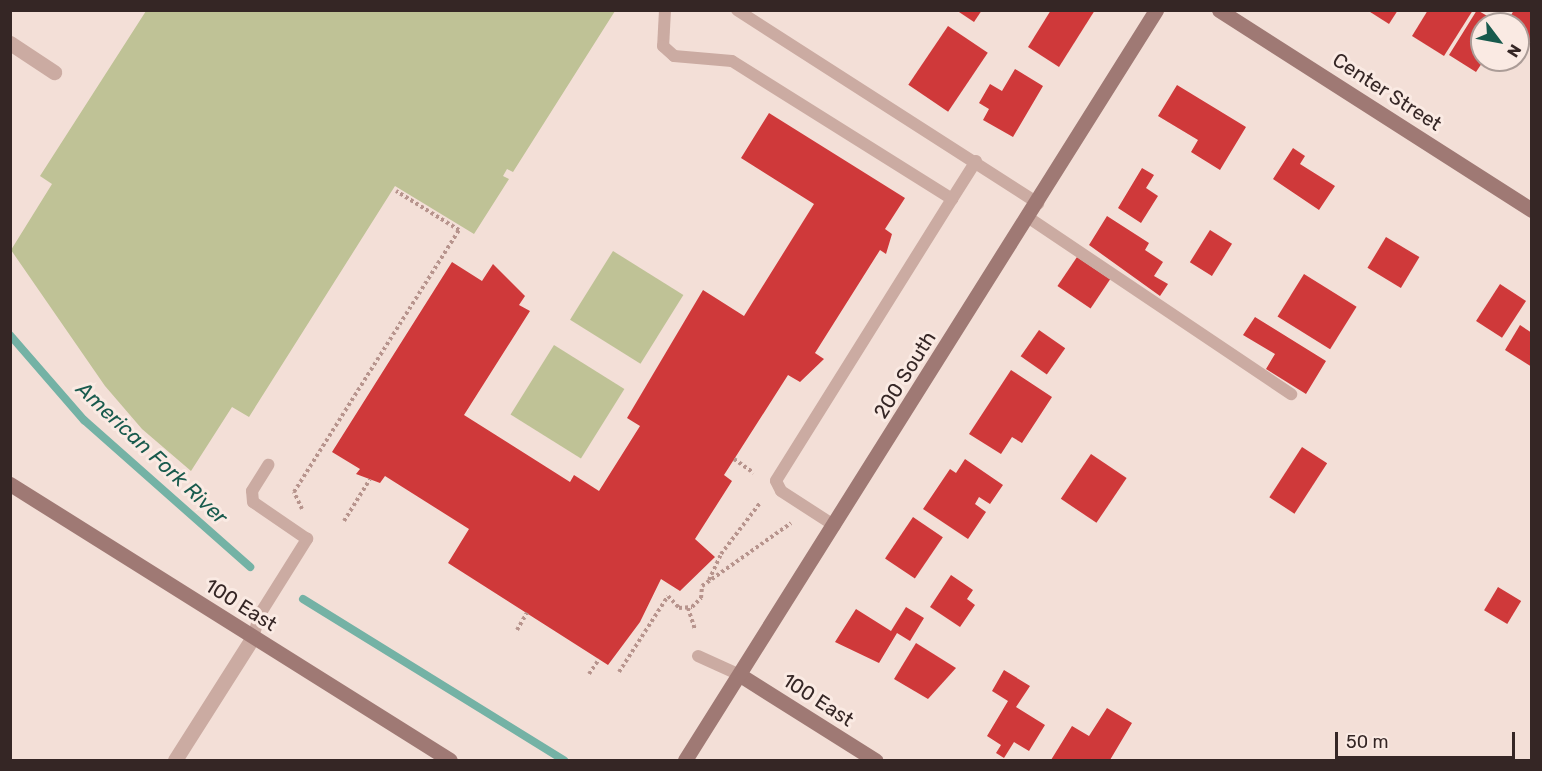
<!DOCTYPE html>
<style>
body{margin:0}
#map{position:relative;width:1542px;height:771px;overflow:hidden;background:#f3dfd7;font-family:Rubik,sans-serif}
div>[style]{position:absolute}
.green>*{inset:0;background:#bfc296;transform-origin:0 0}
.stream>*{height:8px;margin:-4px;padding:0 4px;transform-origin:4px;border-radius:4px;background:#74b2a5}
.building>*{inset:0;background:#cf393a;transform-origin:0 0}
.path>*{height:4px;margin-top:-2px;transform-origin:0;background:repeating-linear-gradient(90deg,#b7948d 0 3px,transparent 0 6px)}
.lane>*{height:12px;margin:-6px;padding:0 6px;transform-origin:6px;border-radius:6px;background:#cbaba2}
.street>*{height:15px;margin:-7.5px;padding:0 7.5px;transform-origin:7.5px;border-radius:7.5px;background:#cbaba2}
.secondary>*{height:15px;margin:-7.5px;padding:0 7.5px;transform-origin:7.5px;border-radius:7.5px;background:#9f7974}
span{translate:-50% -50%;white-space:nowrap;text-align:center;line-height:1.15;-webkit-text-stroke:6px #faeae3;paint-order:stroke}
.street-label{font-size:20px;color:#352625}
.water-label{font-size:21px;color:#185a4d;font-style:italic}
.frame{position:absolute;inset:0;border:12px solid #352625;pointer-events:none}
.north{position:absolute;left:1470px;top:12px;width:60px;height:60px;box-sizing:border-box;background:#faeae3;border:2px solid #ab9c97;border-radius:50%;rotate:122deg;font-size:16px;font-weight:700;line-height:24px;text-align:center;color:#352625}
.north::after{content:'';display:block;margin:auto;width:21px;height:27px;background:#185a4d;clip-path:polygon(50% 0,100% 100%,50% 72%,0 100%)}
.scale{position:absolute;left:1335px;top:732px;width:180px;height:27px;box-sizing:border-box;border:3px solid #352625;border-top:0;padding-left:8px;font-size:18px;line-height:21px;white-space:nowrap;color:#352625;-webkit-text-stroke:4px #faeae3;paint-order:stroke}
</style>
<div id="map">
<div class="green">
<i style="clip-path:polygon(146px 11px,146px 10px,615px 11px,513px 172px,507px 169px,503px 176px,509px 179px,474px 234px,395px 186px,249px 417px,232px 407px,191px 471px,142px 429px,105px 386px,11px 250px,52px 184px,40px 176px)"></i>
<i style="left:613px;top:251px;width:83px;height:81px;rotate:32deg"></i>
<i style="left:554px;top:345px;width:83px;height:82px;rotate:32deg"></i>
</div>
<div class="stream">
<i style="left:10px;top:335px;width:113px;rotate:49deg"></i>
<i style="left:84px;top:420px;width:222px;rotate:41.5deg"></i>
<i style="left:303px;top:599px;width:307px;rotate:31.7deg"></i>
</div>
<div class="building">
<i style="clip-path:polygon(956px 10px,982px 10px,974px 22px)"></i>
<i style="clip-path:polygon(1051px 10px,1095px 10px,1059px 67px,1028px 47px)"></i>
<i style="clip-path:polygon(1367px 10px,1398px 10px,1389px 24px)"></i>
<i style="clip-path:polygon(1428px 10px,1473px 10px,1444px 56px,1412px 36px)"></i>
<i style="clip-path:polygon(1477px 10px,1501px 24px,1482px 24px,1484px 60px,1476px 72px,1449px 55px)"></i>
<i style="clip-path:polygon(1514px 10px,1532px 10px,1532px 46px,1518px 37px,1518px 24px,1506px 24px)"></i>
<i style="left:948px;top:26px;width:48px;height:71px;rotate:34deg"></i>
<i style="clip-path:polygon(1015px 69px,1043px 86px,1013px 137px,983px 120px,989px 109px,979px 103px,990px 84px,1002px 91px)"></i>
<i style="clip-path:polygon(1177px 85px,1246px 127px,1220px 170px,1191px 152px,1198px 140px,1158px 116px)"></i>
<i style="clip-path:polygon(769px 113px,905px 198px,885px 229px,892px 234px,886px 254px,880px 250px,815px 353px,824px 359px,800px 382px,788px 375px,724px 475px,732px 481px,695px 539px,715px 557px,680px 591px,661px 579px,640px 622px,608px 665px,448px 563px,469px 529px,385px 476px,380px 483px,356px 474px,360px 469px,332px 452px,452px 262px,482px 281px,493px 264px,525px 296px,519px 305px,530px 311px,464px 415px,570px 482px,574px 475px,599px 491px,640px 426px,627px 418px,703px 290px,744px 316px,814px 204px,741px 158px)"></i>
<i style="clip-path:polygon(1293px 148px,1305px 156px,1300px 164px,1335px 186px,1319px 210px,1273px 179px)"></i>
<i style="clip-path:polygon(1142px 168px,1154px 175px,1146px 188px,1158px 196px,1141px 223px,1118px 208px)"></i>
<i style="clip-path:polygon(1107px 216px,1149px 243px,1145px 250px,1163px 262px,1154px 276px,1168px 284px,1160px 296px,1089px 245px)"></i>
<i style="left:1210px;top:230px;width:26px;height:38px;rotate:32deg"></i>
<i style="left:1386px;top:237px;width:39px;height:36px;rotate:31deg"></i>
<i style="left:1077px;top:257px;width:40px;height:35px;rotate:34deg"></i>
<i style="left:1304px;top:274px;width:62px;height:50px;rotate:32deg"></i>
<i style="left:1500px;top:284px;width:31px;height:44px;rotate:33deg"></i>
<i style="clip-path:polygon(1255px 317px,1326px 361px,1306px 394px,1266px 369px,1275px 354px,1243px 335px)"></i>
<i style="clip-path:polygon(1520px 325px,1532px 333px,1532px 367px,1505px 350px)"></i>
<i style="left:1039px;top:330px;width:32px;height:32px;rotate:35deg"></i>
<i style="clip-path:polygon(1011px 370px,1052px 397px,1022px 443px,1012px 437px,1001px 454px,969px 434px)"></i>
<i style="left:1302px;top:447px;width:30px;height:60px;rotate:33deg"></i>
<i style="left:1091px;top:454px;width:43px;height:54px;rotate:34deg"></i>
<i style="clip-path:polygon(965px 459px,1003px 485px,990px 504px,979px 497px,975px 504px,986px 512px,968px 539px,923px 509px,950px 469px,956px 473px)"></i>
<i style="left:913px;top:517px;width:36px;height:50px;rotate:34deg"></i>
<i style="clip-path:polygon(951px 575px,973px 590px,967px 599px,975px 605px,960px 627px,930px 607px)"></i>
<i style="left:1498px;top:587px;width:27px;height:27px;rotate:31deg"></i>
<i style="clip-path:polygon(906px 607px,924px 618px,910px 641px,897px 633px,879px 663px,835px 642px,856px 609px,891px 631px)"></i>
<i style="clip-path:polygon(916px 643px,956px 668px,928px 699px,894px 679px)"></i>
<i style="clip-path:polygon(1004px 670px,1030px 686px,1016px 707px,1045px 725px,1029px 751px,1014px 742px,1004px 758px,996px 753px,1001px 745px,987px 736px,1008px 701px,992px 691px)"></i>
<i style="clip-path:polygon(1107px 708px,1132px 723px,1110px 760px,1051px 760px,1072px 726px,1089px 736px)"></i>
</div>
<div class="path">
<i style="left:734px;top:459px;width:24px;rotate:35deg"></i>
<i style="left:302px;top:509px;width:19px;rotate:-115deg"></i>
<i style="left:294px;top:492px;width:310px;rotate:-57.8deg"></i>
<i style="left:459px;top:230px;width:74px;rotate:-148.2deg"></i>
<i style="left:344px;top:521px;width:49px;rotate:-58.2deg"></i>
<i style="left:709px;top:580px;width:29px;rotate:-65deg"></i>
<i style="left:721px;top:554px;width:64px;rotate:-52.6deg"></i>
<i style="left:688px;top:608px;width:22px;rotate:72deg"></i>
<i style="left:517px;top:630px;width:20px;rotate:-60deg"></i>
<i style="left:619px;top:672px;width:90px;rotate:-57.2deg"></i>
<i style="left:668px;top:596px;width:16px;rotate:47deg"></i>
<i style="left:679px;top:608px;width:13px;rotate:-4deg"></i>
<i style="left:692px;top:607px;width:13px;rotate:-45deg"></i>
<i style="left:701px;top:598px;width:12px;rotate:-85deg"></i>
<i style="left:702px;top:586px;width:109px;rotate:-35.3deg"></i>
<i style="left:589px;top:674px;width:18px;rotate:-56deg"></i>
</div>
<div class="lane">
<i style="left:665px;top:10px;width:36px;rotate:93deg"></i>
<i style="left:663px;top:46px;width:15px;rotate:42deg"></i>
<i style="left:674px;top:56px;width:58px;rotate:4.9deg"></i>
<i style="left:732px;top:61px;width:260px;rotate:32.1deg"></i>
<i style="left:952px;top:199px;width:332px;rotate:122deg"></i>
<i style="left:776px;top:481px;width:11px;rotate:63deg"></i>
<i style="left:781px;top:491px;width:64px;rotate:32.9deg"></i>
<i style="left:737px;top:10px;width:358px;rotate:32.7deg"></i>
<i style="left:952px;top:199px;width:45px;rotate:-57.7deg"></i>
<i style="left:1029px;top:218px;width:316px;rotate:33.9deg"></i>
<i style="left:253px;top:637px;width:24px;rotate:-73deg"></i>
<i style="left:260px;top:614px;width:89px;rotate:-57.9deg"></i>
<i style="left:307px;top:539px;width:65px;rotate:-145.6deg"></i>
<i style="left:253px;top:502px;width:11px;rotate:-95deg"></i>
<i style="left:252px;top:491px;width:31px;rotate:-58deg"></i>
<i style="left:698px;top:656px;width:46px;rotate:24.3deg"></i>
</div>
<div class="street">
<i style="left:10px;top:43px;width:53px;rotate:33.4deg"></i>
<i style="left:175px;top:760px;width:146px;rotate:-57.6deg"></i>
</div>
<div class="secondary">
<i style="left:1219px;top:10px;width:371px;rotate:32.6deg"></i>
<i style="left:10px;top:484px;width:519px;rotate:32.1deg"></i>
<i style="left:740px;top:675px;width:160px;rotate:32.2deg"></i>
<i style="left:685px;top:760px;width:886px;rotate:-57.87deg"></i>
</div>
<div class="street-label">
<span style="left:1387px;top:92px;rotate:33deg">Center Street</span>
<span style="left:905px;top:375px;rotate:-58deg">200 South</span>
<span style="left:241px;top:605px;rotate:32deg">100 East</span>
<span style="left:818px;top:700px;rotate:33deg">100 East</span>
</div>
<div class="water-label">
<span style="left:152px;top:453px;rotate:43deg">American Fork River</span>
</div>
<div class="frame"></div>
<div class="north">N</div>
<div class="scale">50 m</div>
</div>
